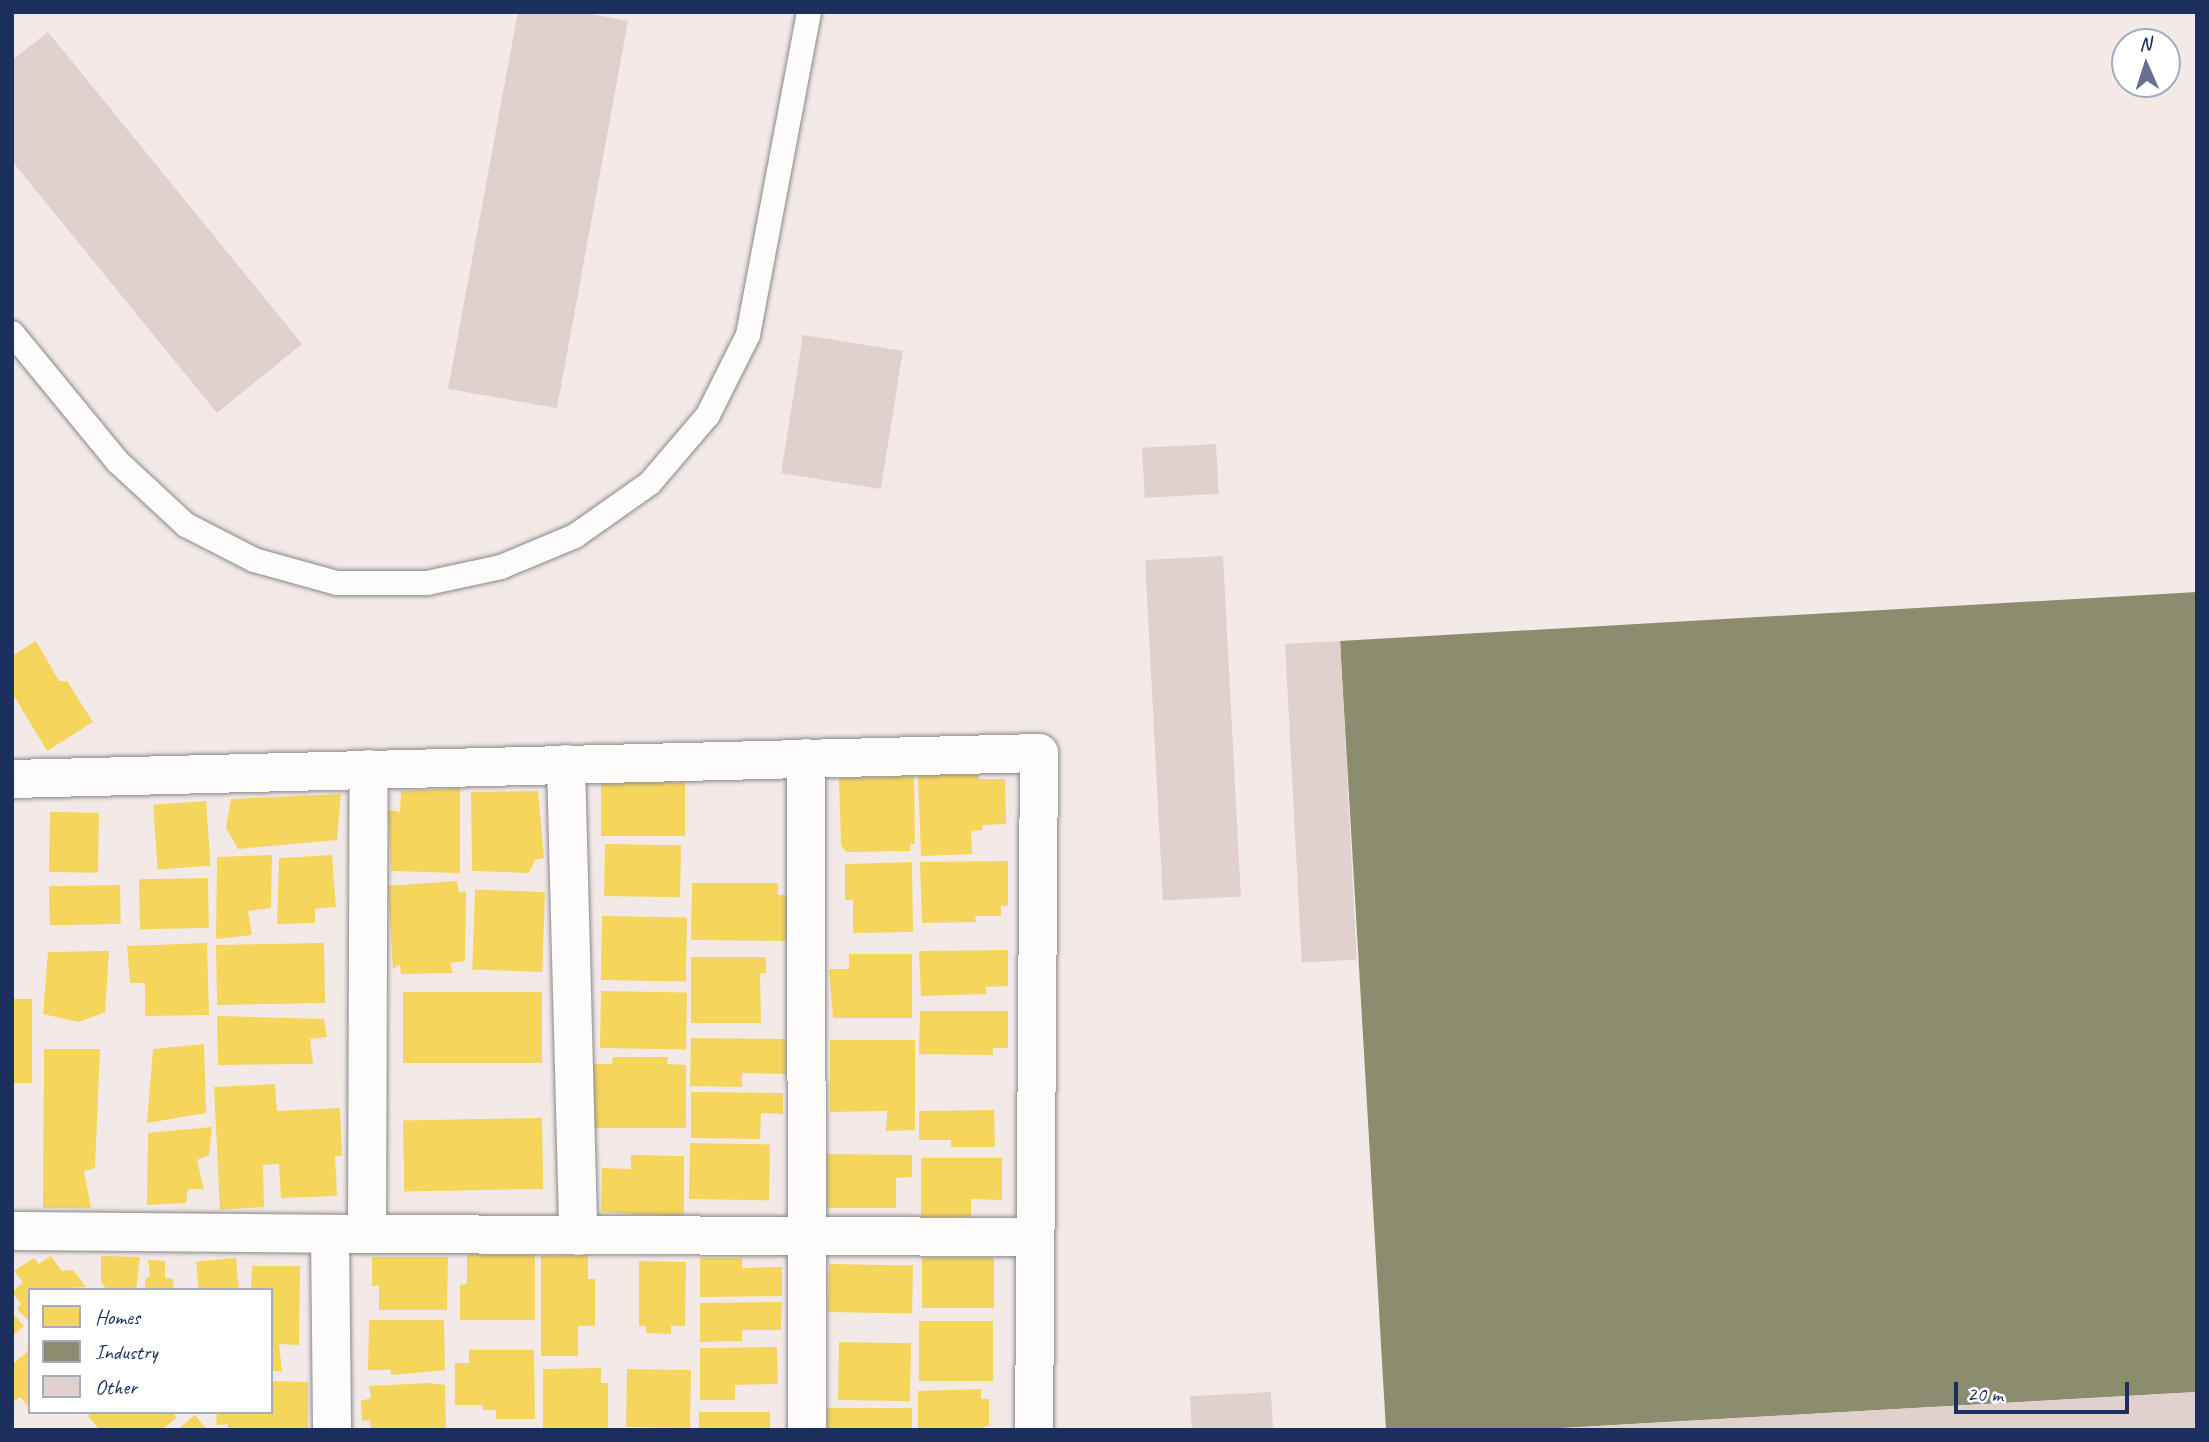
<!DOCTYPE html>
<style>
body{margin:0}
#map{position:relative;width:2209px;height:1442px;overflow:hidden;background:#f3eae7;font-family:Caveat,sans-serif}
div>[style]{position:absolute}
.homes>*{inset:0;background:#f6d55c;transform-origin:0 0}
.industry>*{inset:0;background:#8c8c6e}
.building>*{inset:0;background:#e0d1cd;transform-origin:0 0}
.roads{filter:drop-shadow(0 0 2px #888890) drop-shadow(0 0 2px #888890)}
.lane>*{height:24px;margin:-12px;padding:0 12px;transform-origin:12px;border-radius:12px;background:#fdfcfb}
.street>*{height:38px;margin:-19px;padding:0 19px;transform-origin:19px;border-radius:19px;background:#fdfcfb}
span{translate:-50% -50%;white-space:nowrap;text-align:center;line-height:1.15;-webkit-text-stroke:7px #fff;paint-order:stroke}
.frame{position:absolute;inset:0;border:14px solid #1b2f5e;pointer-events:none}
.legend{position:absolute;left:28px;top:1288px;width:245px;height:126px;box-sizing:border-box;background:#fff;border:2px solid #a4acbf;margin:0;padding:9px 12px;list-style:none;font-size:21px;color:#1b2f5e}
.legend li{display:flex;align-items:center;gap:14px;height:35px}
.legend b{width:35px;border:2px solid #a4acbf}
.north{position:absolute;left:2111px;top:28px;width:70px;height:70px;box-sizing:border-box;background:#fff;border:2px solid #a4acbf;border-radius:50%;rotate:357deg;font-size:19px;font-weight:700;line-height:28px;text-align:center;color:#1b2f5e}
.north::after{content:'';display:block;margin:auto;width:24px;height:32px;background:#67708e;clip-path:polygon(50% 0,100% 100%,50% 72%,0 100%)}
.scale{position:absolute;left:1954px;top:1382px;width:175px;height:32px;box-sizing:border-box;border:4px solid #1b2f5e;border-top:0;padding-left:9px;font-size:21px;line-height:24px;white-space:nowrap;color:#1b2f5e;-webkit-text-stroke:5px #fff;paint-order:stroke}
</style>
<div id="map">
<div class="homes">
<i style="clip-path:polygon(36px 641px,59px 681px,67px 681px,93px 722px,47px 751px,12px 693px,12px 656px)"></i>
<i style="clip-path:polygon(978px 771px,979px 779px,1005px 779px,1006px 824px,982px 825px,982px 830px,971px 831px,972px 854px,921px 856px,918px 773px)"></i>
<i style="clip-path:polygon(914px 776px,915px 844px,910px 844px,910px 851px,846px 852px,841px 845px,839px 778px)"></i>
<i style="left:601px;top:782px;width:84px;height:54px"></i>
<i style="clip-path:polygon(460px 788px,460px 873px,391px 871px,388px 810px,400px 812px,401px 791px)"></i>
<i style="clip-path:polygon(538px 791px,544px 858px,535px 860px,529px 873px,472px 871px,471px 792px)"></i>
<i style="clip-path:polygon(341px 794px,337px 840px,238px 849px,226px 828px,231px 799px)"></i>
<i style="left:206px;top:801px;width:65px;height:53px;rotate:86deg"></i>
<i style="left:50px;top:812px;width:49px;height:60px;rotate:1deg"></i>
<i style="left:605px;top:844px;width:76px;height:52px;rotate:1deg"></i>
<i style="clip-path:polygon(272px 855px,271px 908px,248px 911px,252px 935px,216px 939px,217px 857px)"></i>
<i style="clip-path:polygon(332px 855px,336px 907px,315px 909px,315px 923px,277px 924px,279px 858px)"></i>
<i style="clip-path:polygon(1008px 861px,1008px 906px,1001px 906px,1001px 916px,975px 916px,976px 922px,922px 923px,920px 862px)"></i>
<i style="clip-path:polygon(912px 862px,913px 932px,853px 933px,853px 900px,845px 900px,845px 864px)"></i>
<i style="left:208px;top:878px;width:50px;height:69px;rotate:89deg"></i>
<i style="clip-path:polygon(457px 881px,459px 893px,466px 891px,465px 961px,450px 963px,453px 973px,401px 974px,400px 964px,393px 969px,388px 886px)"></i>
<i style="clip-path:polygon(692px 883px,778px 883px,778px 895px,787px 895px,787px 941px,691px 940px)"></i>
<i style="left:120px;top:885px;width:39px;height:71px;rotate:89deg"></i>
<i style="left:545px;top:892px;width:80px;height:70px;rotate:92deg"></i>
<i style="left:602px;top:916px;width:85px;height:64px;rotate:1deg"></i>
<i style="clip-path:polygon(207px 943px,209px 1015px,145px 1016px,145px 983px,130px 983px,127px 946px)"></i>
<i style="left:324px;top:943px;width:60px;height:108px;rotate:89deg"></i>
<i style="clip-path:polygon(1008px 950px,1008px 986px,986px 987px,986px 994px,921px 996px,919px 951px)"></i>
<i style="clip-path:polygon(109px 951px,105px 1012px,79px 1022px,43px 1014px,48px 952px)"></i>
<i style="clip-path:polygon(849px 954px,912px 954px,912px 1018px,833px 1018px,829px 969px,849px 969px)"></i>
<i style="clip-path:polygon(691px 957px,766px 957px,766px 973px,760px 973px,761px 1023px,691px 1023px)"></i>
<i style="left:601px;top:991px;width:86px;height:57px;rotate:1deg"></i>
<i style="left:403px;top:992px;width:139px;height:71px"></i>
<i style="left:32px;top:999px;width:84px;height:20px;rotate:90deg"></i>
<i style="clip-path:polygon(920px 1011px,1008px 1011px,1008px 1048px,993px 1048px,993px 1055px,919px 1054px)"></i>
<i style="clip-path:polygon(217px 1016px,324px 1019px,327px 1037px,310px 1039px,313px 1064px,218px 1065px)"></i>
<i style="clip-path:polygon(691px 1038px,786px 1039px,786px 1074px,742px 1073px,742px 1087px,690px 1086px)"></i>
<i style="clip-path:polygon(830px 1040px,915px 1040px,915px 1130px,886px 1131px,887px 1111px,830px 1112px)"></i>
<i style="clip-path:polygon(204px 1044px,206px 1113px,147px 1123px,153px 1049px)"></i>
<i style="clip-path:polygon(44px 1049px,100px 1049px,95px 1168px,84px 1171px,91px 1208px,43px 1208px)"></i>
<i style="clip-path:polygon(613px 1057px,668px 1057px,667px 1064px,686px 1065px,686px 1128px,592px 1128px,593px 1064px,612px 1064px)"></i>
<i style="clip-path:polygon(275px 1084px,277px 1111px,340px 1108px,342px 1156px,335px 1156px,337px 1196px,281px 1198px,279px 1164px,263px 1165px,264px 1207px,220px 1210px,214px 1087px)"></i>
<i style="clip-path:polygon(691px 1092px,783px 1093px,783px 1114px,761px 1113px,760px 1139px,691px 1138px)"></i>
<i style="clip-path:polygon(994px 1110px,995px 1147px,951px 1147px,951px 1140px,919px 1140px,919px 1111px)"></i>
<i style="left:542px;top:1118px;width:71px;height:139px;rotate:89deg"></i>
<i style="clip-path:polygon(212px 1127px,209px 1155px,197px 1160px,204px 1189px,188px 1189px,186px 1203px,147px 1205px,148px 1133px)"></i>
<i style="left:690px;top:1143px;width:80px;height:56px;rotate:1deg"></i>
<i style="clip-path:polygon(827px 1154px,912px 1155px,912px 1177px,896px 1178px,896px 1208px,827px 1208px)"></i>
<i style="clip-path:polygon(631px 1155px,684px 1156px,684px 1217px,601px 1212px,602px 1168px,631px 1169px)"></i>
<i style="clip-path:polygon(921px 1158px,1002px 1158px,1002px 1200px,971px 1199px,971px 1217px,921px 1217px)"></i>
<i style="clip-path:polygon(467px 1253px,535px 1253px,535px 1320px,460px 1320px,460px 1285px,467px 1284px)"></i>
<i style="clip-path:polygon(588px 1255px,588px 1279px,595px 1279px,595px 1326px,578px 1326px,578px 1356px,541px 1356px,541px 1256px)"></i>
<i style="clip-path:polygon(51px 1256px,62px 1271px,73px 1270px,86px 1287px,30px 1290px,30px 1322px,17px 1309px,21px 1304px,12px 1293px,23px 1282px,14px 1271px,34px 1258px,39px 1264px)"></i>
<i style="clip-path:polygon(101px 1256px,140px 1257px,136px 1290px,107px 1290px,101px 1282px)"></i>
<i style="clip-path:polygon(372px 1257px,448px 1257px,447px 1310px,379px 1310px,379px 1286px,372px 1286px)"></i>
<i style="left:236px;top:1258px;width:32px;height:40px;rotate:85deg"></i>
<i style="clip-path:polygon(700px 1258px,742px 1258px,742px 1268px,782px 1267px,782px 1296px,700px 1297px)"></i>
<i style="left:994px;top:1258px;width:50px;height:72px;rotate:90deg"></i>
<i style="clip-path:polygon(148px 1260px,165px 1261px,165px 1278px,173px 1279px,174px 1290px,145px 1290px,145px 1279px,150px 1276px)"></i>
<i style="clip-path:polygon(639px 1261px,686px 1262px,685px 1326px,671px 1326px,671px 1334px,646px 1333px,646px 1326px,639px 1326px)"></i>
<i style="left:829px;top:1264px;width:84px;height:48px;rotate:1deg"></i>
<i style="clip-path:polygon(252px 1266px,300px 1266px,299px 1345px,279px 1344px,282px 1371px,271px 1371px,271px 1290px,251px 1290px)"></i>
<i style="clip-path:polygon(782px 1302px,781px 1330px,742px 1330px,742px 1341px,700px 1342px,700px 1303px)"></i>
<i style="clip-path:polygon(12px 1313px,24px 1326px,12px 1336px)"></i>
<i style="clip-path:polygon(369px 1320px,444px 1320px,445px 1370px,391px 1375px,391px 1370px,368px 1370px)"></i>
<i style="left:919px;top:1321px;width:74px;height:60px"></i>
<i style="left:839px;top:1342px;width:72px;height:58px;rotate:1deg"></i>
<i style="clip-path:polygon(777px 1347px,778px 1384px,735px 1385px,735px 1400px,700px 1400px,700px 1348px)"></i>
<i style="clip-path:polygon(30px 1349px,30px 1409px,20px 1397px,12px 1403px,12px 1365px)"></i>
<i style="clip-path:polygon(469px 1350px,534px 1350px,535px 1419px,496px 1419px,496px 1410px,483px 1410px,483px 1405px,455px 1405px,455px 1363px,469px 1363px)"></i>
<i style="clip-path:polygon(601px 1368px,601px 1383px,608px 1383px,608px 1430px,543px 1430px,543px 1369px)"></i>
<i style="left:627px;top:1369px;width:64px;height:58px;rotate:1deg"></i>
<i style="clip-path:polygon(271px 1381px,308px 1382px,308px 1430px,228px 1430px,228px 1424px,216px 1425px,217px 1412px,271px 1412px)"></i>
<i style="clip-path:polygon(429px 1383px,445px 1385px,446px 1430px,371px 1430px,370px 1420px,362px 1421px,361px 1401px,371px 1398px,369px 1386px)"></i>
<i style="clip-path:polygon(981px 1389px,981px 1399px,989px 1399px,989px 1425px,981px 1429px,918px 1430px,918px 1391px)"></i>
<i style="left:827px;top:1408px;width:85px;height:22px"></i>
<i style="clip-path:polygon(92px 1412px,173px 1412px,176px 1418px,162px 1430px,100px 1430px,88px 1416px)"></i>
<i style="left:770px;top:1412px;width:18px;height:71px;rotate:90deg"></i>
<i style="clip-path:polygon(195px 1415px,207px 1430px,177px 1430px)"></i>
</div>
<div class="industry">
<i style="clip-path:polygon(2197px 592px,2197px 1392px,1526px 1430px,1386px 1430px,1340px 641px)"></i>
</div>
<div class="building">
<i style="clip-path:polygon(518px 12px,581px 12px,628px 21px,557px 408px,448px 389px)"></i>
<i style="clip-path:polygon(48px 32px,302px 344px,217px 413px,12px 161px,12px 60px)"></i>
<i style="left:803px;top:335px;width:101px;height:140px;rotate:9deg"></i>
<i style="left:1216px;top:444px;width:50px;height:74px;rotate:87deg"></i>
<i style="left:1223px;top:556px;width:341px;height:78px;rotate:87deg"></i>
<i style="left:1340px;top:641px;width:319px;height:55px;rotate:87deg"></i>
<i style="left:1271px;top:1392px;width:38px;height:81px;rotate:87deg"></i>
<i style="clip-path:polygon(2197px 1392px,2197px 1430px,1564px 1430px,1564px 1428px)"></i>
</div>
<div class="roads">
<div class="lane">
<i style="left:12px;top:333px;width:167px;rotate:50.6deg"></i>
<i style="left:118px;top:462px;width:93px;rotate:42.8deg"></i>
<i style="left:186px;top:525px;width:76px;rotate:27.2deg"></i>
<i style="left:254px;top:560px;width:86px;rotate:15.5deg"></i>
<i style="left:337px;top:583px;width:90px"></i>
<i style="left:427px;top:583px;width:76px;rotate:-12.2deg"></i>
<i style="left:501px;top:567px;width:80px;rotate:-22.7deg"></i>
<i style="left:575px;top:536px;width:92px;rotate:-35.2deg"></i>
<i style="left:650px;top:483px;width:89px;rotate:-49.5deg"></i>
<i style="left:708px;top:415px;width:89px;rotate:-63.4deg"></i>
<i style="left:748px;top:335px;width:329px;rotate:-79.3deg"></i>
</div>
<div class="street">
<i style="left:806px;top:758px;width:672px;rotate:89.91deg"></i>
<i style="left:566px;top:764px;width:472px;rotate:88.5deg"></i>
<i style="left:12px;top:779px;width:1027px;rotate:-1.45deg"></i>
<i style="left:1039px;top:753px;width:677px;rotate:90.42deg"></i>
<i style="left:12px;top:1231px;width:355px;rotate:0.5deg"></i>
<i style="left:367px;top:1234px;width:465px;rotate:-89.8deg"></i>
<i style="left:330px;top:1234px;width:196px;rotate:89.4deg"></i>
<i style="left:367px;top:1234px;width:667px;rotate:0.26deg"></i>
</div>
</div>
<div class="frame"></div>
<ul class="legend">
<li><b style="height:19px;background:#f6d55c"></b>Homes</li>
<li><b style="height:19px;background:#8c8c6e"></b>Industry</li>
<li><b style="height:19px;background:#e0d1cd"></b>Other</li>
</ul>
<div class="north">N</div>
<div class="scale">20 m</div>
</div>
